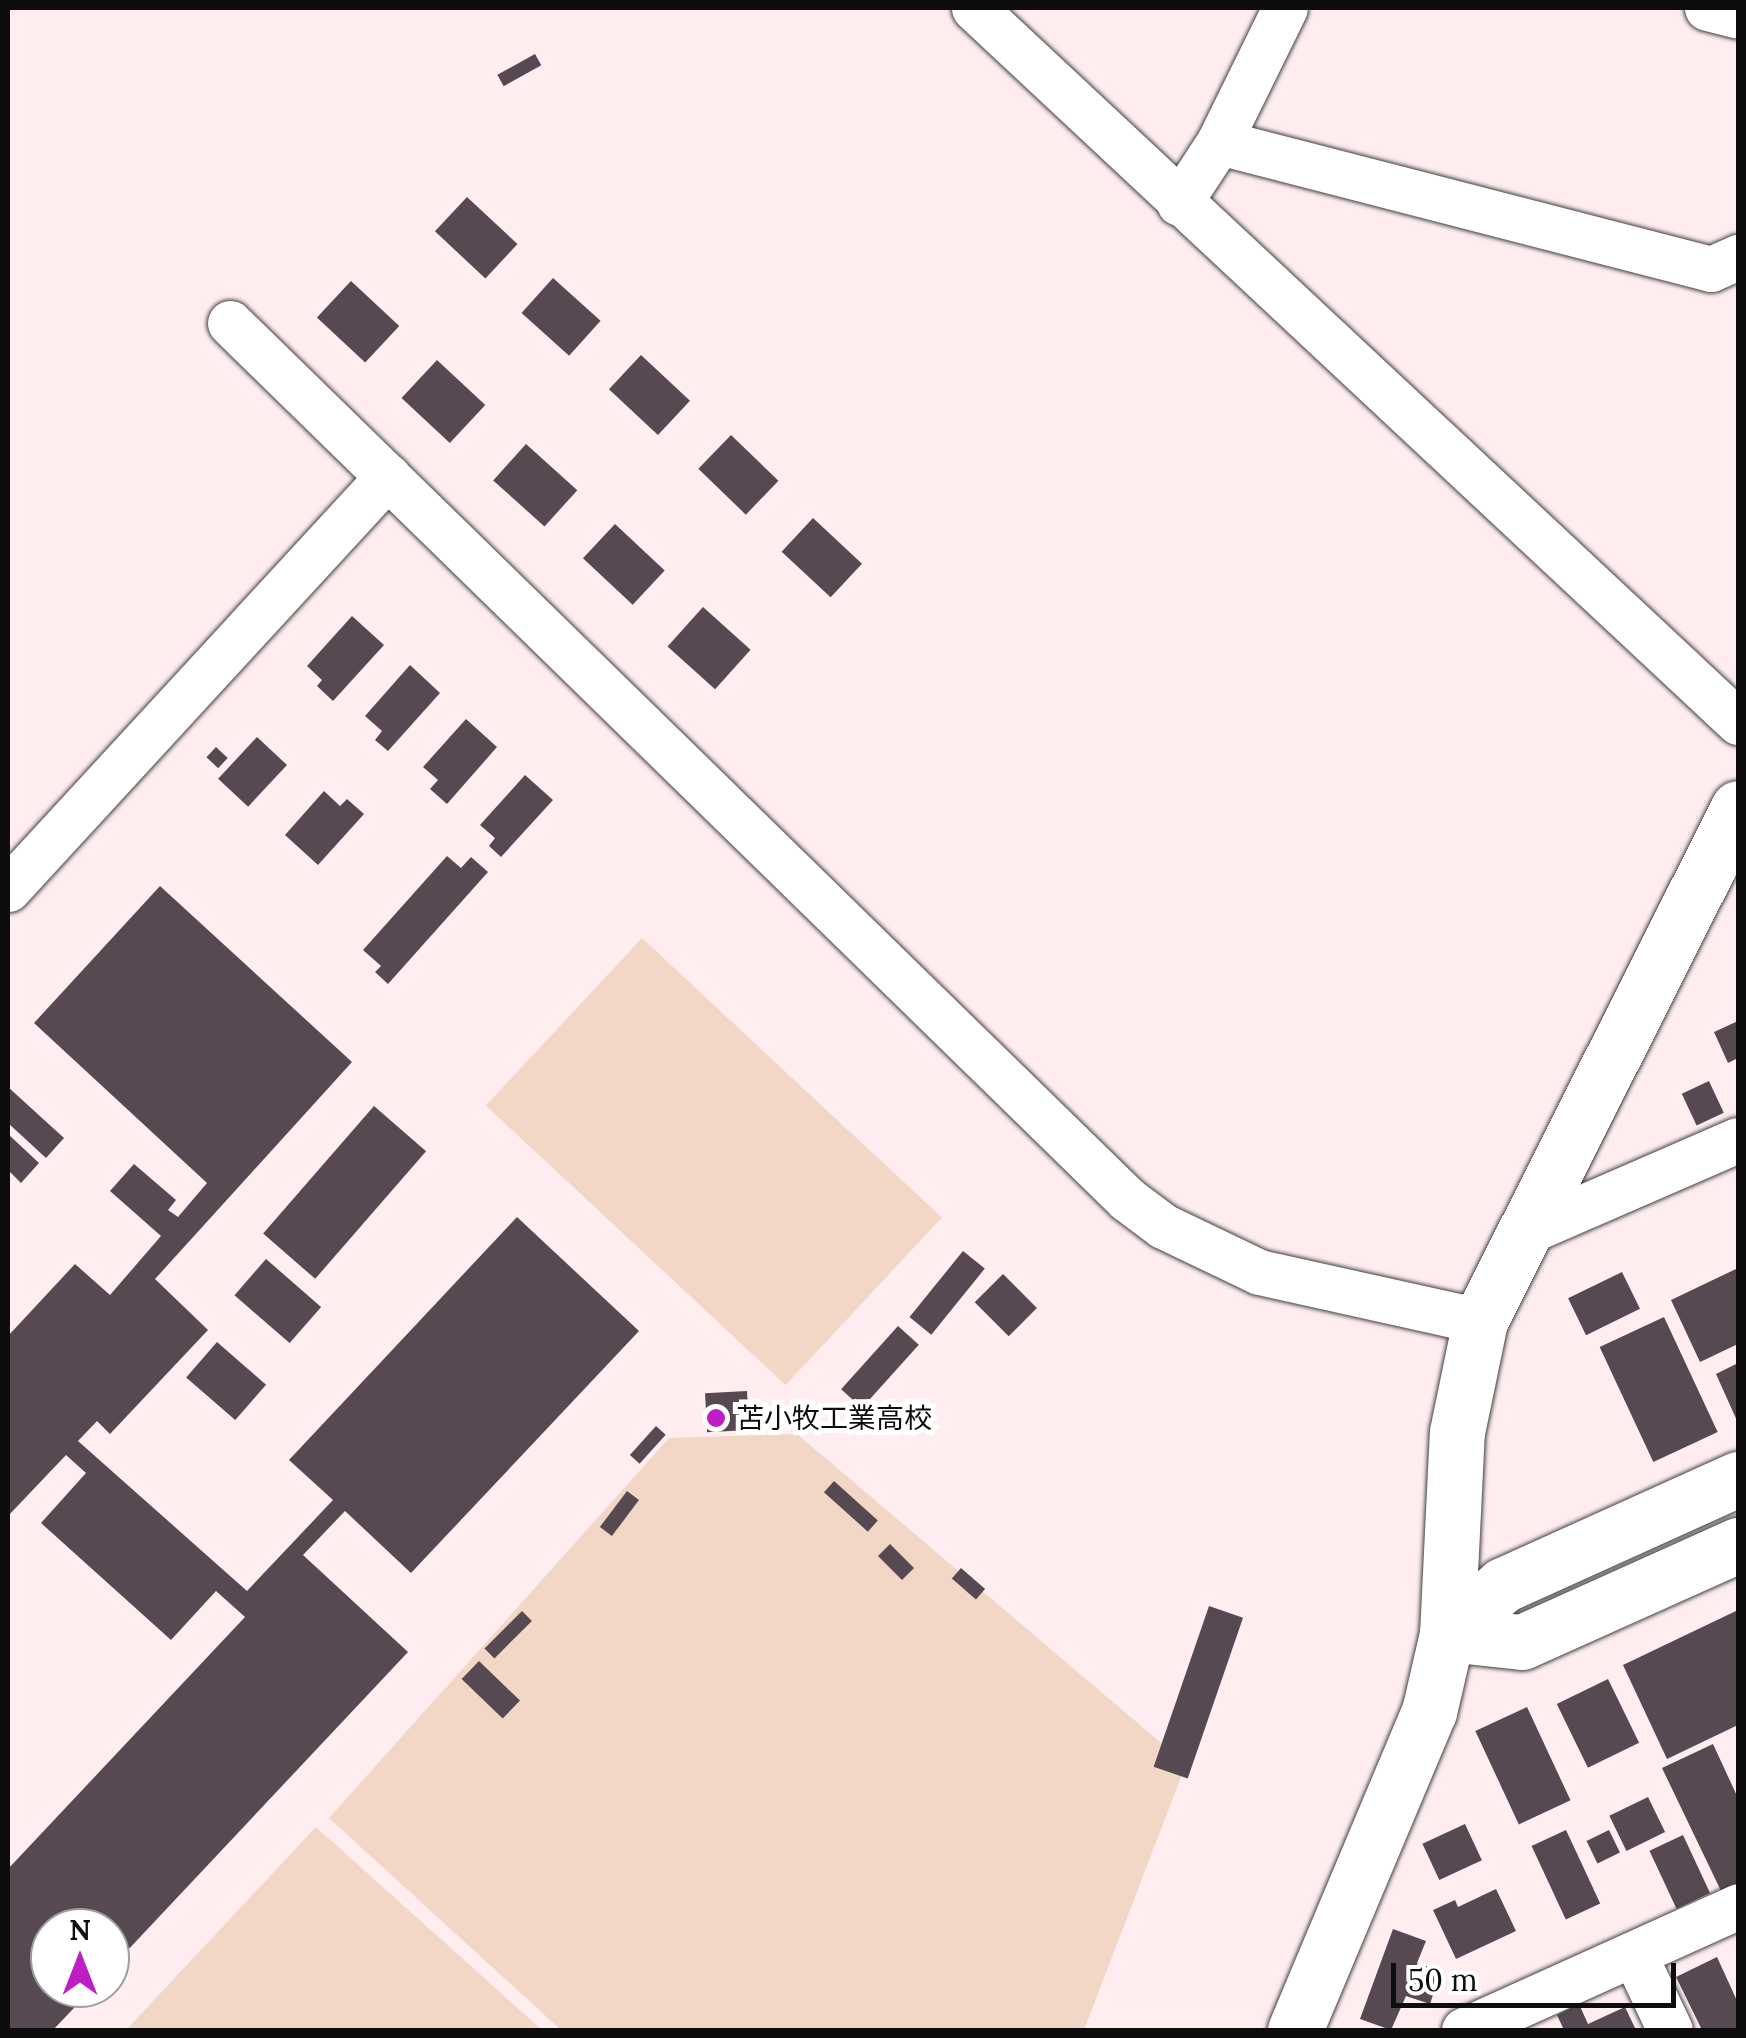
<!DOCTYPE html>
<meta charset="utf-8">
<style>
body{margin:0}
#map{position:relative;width:1746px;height:2038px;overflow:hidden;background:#ffedf0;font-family:Lora,"Noto Sans JP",serif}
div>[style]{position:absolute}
.pitch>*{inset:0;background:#f2d6c6;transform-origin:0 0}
.building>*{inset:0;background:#564951;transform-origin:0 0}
.roads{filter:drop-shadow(0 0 2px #404040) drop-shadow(0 0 2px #404040)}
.minor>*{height:45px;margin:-22.5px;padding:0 22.5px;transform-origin:22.5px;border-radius:22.5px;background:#fff}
.tertiary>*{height:55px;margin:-27.5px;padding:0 27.5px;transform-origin:27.5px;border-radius:27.5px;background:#fff}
.dots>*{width:28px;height:28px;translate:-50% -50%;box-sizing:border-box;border:5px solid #fff;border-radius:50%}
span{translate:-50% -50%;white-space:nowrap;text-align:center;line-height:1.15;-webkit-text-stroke:10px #fff;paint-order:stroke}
.poi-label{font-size:28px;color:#0d0d0d}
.left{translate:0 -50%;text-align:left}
.frame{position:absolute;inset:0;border:10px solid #0d0d0d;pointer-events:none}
.north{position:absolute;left:30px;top:1908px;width:100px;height:100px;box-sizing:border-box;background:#fff;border:2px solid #9e9e9e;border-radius:50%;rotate:0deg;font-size:28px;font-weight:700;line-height:40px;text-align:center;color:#0d0d0d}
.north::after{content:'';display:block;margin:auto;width:35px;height:45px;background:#bf1dc5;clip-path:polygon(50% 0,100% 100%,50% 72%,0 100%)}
.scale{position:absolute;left:1391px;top:1963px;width:285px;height:45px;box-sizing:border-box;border:5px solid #0d0d0d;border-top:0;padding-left:12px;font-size:30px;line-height:35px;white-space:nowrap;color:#0d0d0d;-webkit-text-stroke:8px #fff;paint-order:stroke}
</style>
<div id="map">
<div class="pitch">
<i style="left:642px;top:938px;width:410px;height:229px;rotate:43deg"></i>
<i style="clip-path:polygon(797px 1434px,1186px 1764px,1084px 2030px,561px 2030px,329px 1818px,669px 1438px)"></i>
<i style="clip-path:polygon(316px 1827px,542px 2030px,126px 2030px)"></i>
</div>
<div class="building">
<i style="left:535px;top:54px;width:13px;height:43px;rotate:61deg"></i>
<i style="left:467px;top:197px;width:69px;height:47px;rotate:43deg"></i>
<i style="left:553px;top:278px;width:64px;height:47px;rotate:42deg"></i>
<i style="left:351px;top:281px;width:66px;height:50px;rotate:43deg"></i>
<i style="left:641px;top:355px;width:67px;height:47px;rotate:43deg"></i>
<i style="left:437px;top:360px;width:66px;height:52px;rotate:43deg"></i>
<i style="left:731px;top:435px;width:66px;height:47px;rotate:44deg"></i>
<i style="left:526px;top:444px;width:69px;height:49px;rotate:42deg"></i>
<i style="left:813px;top:518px;width:67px;height:46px;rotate:43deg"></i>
<i style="left:615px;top:524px;width:68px;height:47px;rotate:43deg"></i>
<i style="left:703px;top:607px;width:64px;height:53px;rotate:42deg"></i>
<i style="clip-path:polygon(352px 616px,384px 645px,333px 701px,317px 686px,322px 680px,307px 666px)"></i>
<i style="clip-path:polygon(410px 665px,440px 693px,388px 751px,375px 740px,382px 731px,365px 716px)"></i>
<i style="clip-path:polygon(466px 719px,497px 747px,447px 804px,430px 789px,438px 780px,423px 767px)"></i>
<i style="left:257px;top:737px;width:41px;height:57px;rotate:43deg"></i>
<i style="left:216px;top:747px;width:16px;height:14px;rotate:43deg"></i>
<i style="clip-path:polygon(525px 775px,553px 800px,501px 857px,489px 846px,495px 838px,480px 825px)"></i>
<i style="clip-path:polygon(324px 791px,340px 806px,347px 799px,364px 814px,318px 865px,285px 835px)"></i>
<i style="clip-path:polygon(447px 856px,461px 868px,471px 857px,488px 872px,388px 984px,375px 972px,381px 966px,363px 950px)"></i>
<i style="clip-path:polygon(160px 886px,352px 1062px,155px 1279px,208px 1330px,110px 1434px,97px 1421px,78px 1441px,247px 1591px,333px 1500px,289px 1460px,517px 1217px,639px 1331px,411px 1573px,345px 1511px,303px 1555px,408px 1652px,110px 1969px,110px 1928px,50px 1928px,50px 1988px,93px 1988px,53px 2030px,8px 2030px,8px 1869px,245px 1617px,216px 1591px,171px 1640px,41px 1523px,86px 1473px,66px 1455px,8px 1516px,8px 1336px,75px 1264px,110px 1295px,161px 1236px,110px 1191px,134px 1164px,176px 1200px,168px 1210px,178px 1217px,207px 1183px,34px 1023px)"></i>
<i style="clip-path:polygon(1738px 1021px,1738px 1058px,1728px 1063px,1714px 1032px)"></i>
<i style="left:1709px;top:1081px;width:35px;height:30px;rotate:65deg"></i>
<i style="clip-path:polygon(8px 1087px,64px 1138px,46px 1158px,8px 1123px)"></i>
<i style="left:374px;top:1106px;width:69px;height:169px;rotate:41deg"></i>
<i style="clip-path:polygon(8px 1134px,39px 1163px,21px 1183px,8px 1170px)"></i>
<i style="left:963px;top:1251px;width:28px;height:85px;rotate:39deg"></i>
<i style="left:266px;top:1259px;width:73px;height:48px;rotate:41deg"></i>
<i style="clip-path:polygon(1738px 1268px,1738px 1344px,1700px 1362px,1671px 1300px)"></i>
<i style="left:1622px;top:1272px;width:41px;height:60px;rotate:64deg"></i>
<i style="left:1003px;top:1274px;width:48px;height:40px;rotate:45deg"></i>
<i style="left:1664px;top:1317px;width:127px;height:71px;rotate:65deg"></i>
<i style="left:898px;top:1326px;width:28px;height:85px;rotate:42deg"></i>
<i style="left:217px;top:1342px;width:65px;height:47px;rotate:41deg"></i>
<i style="clip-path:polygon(1738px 1363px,1738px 1423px,1716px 1374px)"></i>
<i style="left:747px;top:1391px;width:39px;height:42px;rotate:87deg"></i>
<i style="left:656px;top:1426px;width:13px;height:39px;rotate:42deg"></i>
<i style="left:834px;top:1481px;width:59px;height:15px;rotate:42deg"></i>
<i style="left:627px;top:1491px;width:15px;height:45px;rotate:37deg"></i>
<i style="left:890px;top:1544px;width:34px;height:17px;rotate:45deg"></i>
<i style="left:961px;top:1568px;width:32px;height:14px;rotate:41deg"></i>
<i style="left:1209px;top:1606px;width:36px;height:170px;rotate:19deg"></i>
<i style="clip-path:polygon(1738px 1610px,1738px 1725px,1667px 1759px,1623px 1665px)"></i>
<i style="left:522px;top:1611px;width:14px;height:53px;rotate:45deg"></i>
<i style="left:479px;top:1661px;width:57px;height:25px;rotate:44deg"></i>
<i style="left:1608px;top:1679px;width:71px;height:57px;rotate:64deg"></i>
<i style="left:1527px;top:1707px;width:103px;height:57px;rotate:65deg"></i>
<i style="clip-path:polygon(1713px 1744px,1738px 1798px,1738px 1888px,1723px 1895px,1662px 1768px)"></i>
<i style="left:1648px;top:1797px;width:39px;height:43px;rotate:64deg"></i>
<i style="left:1465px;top:1824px;width:40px;height:47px;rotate:65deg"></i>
<i style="left:1566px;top:1830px;width:81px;height:38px;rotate:65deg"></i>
<i style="left:1609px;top:1830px;width:25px;height:25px;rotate:64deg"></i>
<i style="left:1683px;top:1835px;width:64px;height:37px;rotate:65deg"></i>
<i style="clip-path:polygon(1496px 1889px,1516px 1931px,1456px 1959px,1433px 1910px,1455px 1900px,1458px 1907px)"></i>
<i style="clip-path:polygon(1393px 1929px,1426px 1941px,1417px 1963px,1441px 1971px,1430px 2004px,1406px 1996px,1391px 2030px,1360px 2019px)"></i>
<i style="clip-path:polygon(1717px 1957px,1738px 2003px,1738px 2030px,1702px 2030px,1676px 1977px)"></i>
<i style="clip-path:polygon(1579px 2004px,1588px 2024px,1625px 2007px,1636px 2030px,1564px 2030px,1557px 2015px)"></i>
</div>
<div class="roads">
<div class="minor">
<i style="left:974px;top:8px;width:1046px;rotate:43.06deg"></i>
<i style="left:1707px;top:8px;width:32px;rotate:14deg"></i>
<i style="left:1219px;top:142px;width:508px;rotate:14.47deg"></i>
<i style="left:1711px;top:269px;width:30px;rotate:-24deg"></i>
<i style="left:1179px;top:203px;width:73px;rotate:-56.7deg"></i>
<i style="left:1219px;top:142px;width:149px;rotate:-63.8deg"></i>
<i style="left:230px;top:323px;width:1254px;rotate:44.32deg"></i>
<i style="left:1127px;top:1199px;width:45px;rotate:36.9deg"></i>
<i style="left:1163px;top:1226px;width:106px;rotate:25.6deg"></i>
<i style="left:1259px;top:1272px;width:226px;rotate:12.5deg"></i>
<i style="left:8px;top:889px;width:561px;rotate:-47.38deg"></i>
<i style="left:1526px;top:1232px;width:231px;rotate:-23.5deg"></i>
<i style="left:1634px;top:1954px;width:84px;rotate:64.7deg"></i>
<i style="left:1464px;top:2030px;width:301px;rotate:-24.3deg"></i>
</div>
<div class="tertiary">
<i style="left:1447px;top:1634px;width:74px;rotate:-41.2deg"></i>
<i style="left:1503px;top:1585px;width:258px;rotate:-24.3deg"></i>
<i style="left:1447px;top:1634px;width:75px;rotate:6.1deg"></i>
<i style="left:1522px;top:1642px;width:237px;rotate:-24.2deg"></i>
<i style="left:1295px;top:2030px;width:345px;rotate:-67.2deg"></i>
<i style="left:1429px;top:1712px;width:80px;rotate:-77deg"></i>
<i style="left:1447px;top:1634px;width:202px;rotate:-87.2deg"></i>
<i style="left:1457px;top:1432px;width:113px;rotate:-78.3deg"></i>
<i style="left:1480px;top:1321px;width:574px;rotate:-63.3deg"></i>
</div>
</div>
<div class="dots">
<i style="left:716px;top:1418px;background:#bf1dc5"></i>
</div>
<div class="poi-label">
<span class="left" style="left:736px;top:1418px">苫小牧工業高校</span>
</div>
<div class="frame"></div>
<div class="north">N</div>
<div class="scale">50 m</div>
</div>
